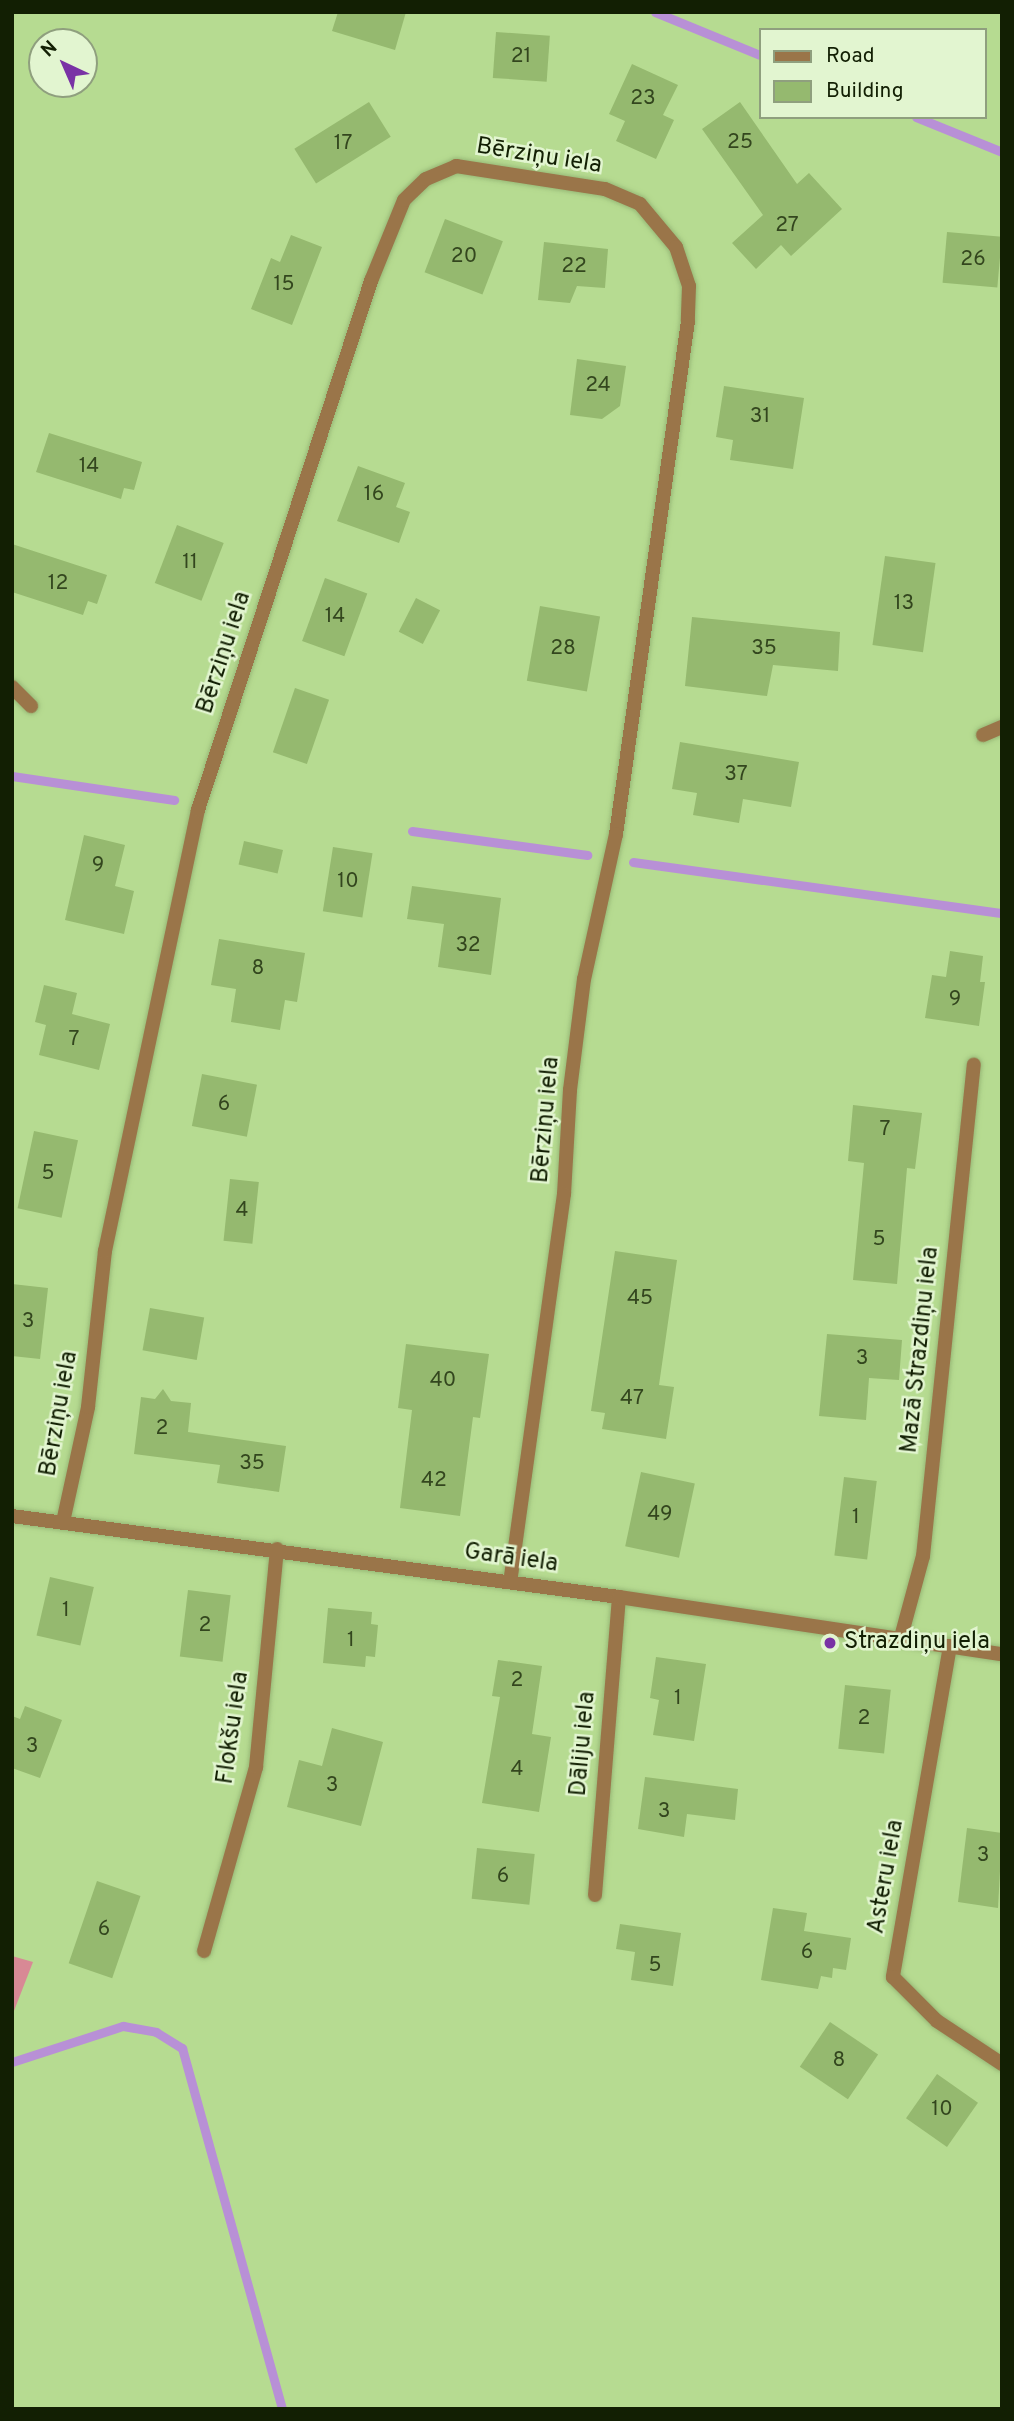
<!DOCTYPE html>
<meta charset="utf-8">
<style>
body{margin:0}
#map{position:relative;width:1014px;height:2421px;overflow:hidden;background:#b6db91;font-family:Overpass,sans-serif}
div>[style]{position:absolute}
.green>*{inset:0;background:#d88995}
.stream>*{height:9px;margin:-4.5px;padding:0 4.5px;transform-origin:4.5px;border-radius:4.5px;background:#b890d6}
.building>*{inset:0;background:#95b96f;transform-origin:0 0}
.roads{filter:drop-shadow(0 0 2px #98b977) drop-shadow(0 0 2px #98b977)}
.minor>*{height:14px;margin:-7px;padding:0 7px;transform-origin:7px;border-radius:7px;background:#9a7549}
.tertiary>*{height:14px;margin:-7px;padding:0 7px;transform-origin:7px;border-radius:7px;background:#9a7549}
.dots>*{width:19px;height:19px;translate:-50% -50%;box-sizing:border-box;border:4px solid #e2f5d0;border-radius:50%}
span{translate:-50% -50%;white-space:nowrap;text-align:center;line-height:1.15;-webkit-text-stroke:5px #e2f5d0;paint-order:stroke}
.number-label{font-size:21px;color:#33461e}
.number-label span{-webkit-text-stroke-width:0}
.street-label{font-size:24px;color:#121f03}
.poi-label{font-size:24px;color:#121f03}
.left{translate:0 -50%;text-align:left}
.frame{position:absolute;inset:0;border:14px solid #121f03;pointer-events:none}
.legend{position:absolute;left:759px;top:28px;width:228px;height:91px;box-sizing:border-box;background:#e2f5d0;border:2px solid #8f9f7e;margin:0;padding:9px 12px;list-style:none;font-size:21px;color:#121f03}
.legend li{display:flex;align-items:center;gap:14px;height:35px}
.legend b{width:35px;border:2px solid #8f9f7e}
.north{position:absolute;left:28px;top:28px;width:70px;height:70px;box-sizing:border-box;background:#e2f5d0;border:2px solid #8f9f7e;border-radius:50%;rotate:316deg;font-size:19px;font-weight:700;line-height:28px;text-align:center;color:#121f03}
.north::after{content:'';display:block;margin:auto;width:24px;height:32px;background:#7932a5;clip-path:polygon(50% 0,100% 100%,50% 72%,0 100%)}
</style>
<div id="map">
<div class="green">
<i style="clip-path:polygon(12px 1956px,33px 1962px,12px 2016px)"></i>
</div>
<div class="stream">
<i style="left:655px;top:12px;width:113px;rotate:22.3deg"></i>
<i style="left:916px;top:117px;width:93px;rotate:22.1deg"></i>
<i style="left:12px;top:776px;width:164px;rotate:8.4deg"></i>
<i style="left:412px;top:831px;width:177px;rotate:7.8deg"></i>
<i style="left:633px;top:862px;width:373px;rotate:7.9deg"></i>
<i style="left:12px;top:2062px;width:117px;rotate:-18deg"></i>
<i style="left:123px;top:2026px;width:34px;rotate:10deg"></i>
<i style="left:156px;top:2032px;width:31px;rotate:32deg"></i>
<i style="left:182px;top:2048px;width:375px;rotate:74.5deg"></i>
</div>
<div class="building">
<i style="clip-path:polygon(338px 12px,406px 12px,395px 50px,332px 31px)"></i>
<i style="left:496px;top:32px;width:54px;height:46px;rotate:4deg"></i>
<i style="clip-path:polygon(632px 64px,678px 85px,663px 115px,674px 120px,656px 159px,616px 141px,625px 121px,609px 114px)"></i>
<i style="left:369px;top:102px;width:41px;height:88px;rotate:58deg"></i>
<i style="clip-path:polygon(740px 102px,797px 184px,809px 173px,842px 209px,791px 256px,781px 245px,756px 269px,732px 243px,763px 215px,702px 129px)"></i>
<i style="left:445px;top:219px;width:62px;height:57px;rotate:21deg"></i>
<i style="left:947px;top:232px;width:55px;height:51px;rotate:5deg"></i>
<i style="clip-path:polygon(291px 235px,322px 247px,292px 325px,251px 309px,271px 258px,280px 262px)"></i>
<i style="clip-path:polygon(544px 242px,608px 249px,605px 288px,577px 286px,570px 303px,538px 300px)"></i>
<i style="clip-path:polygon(577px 359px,626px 366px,620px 406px,602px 419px,570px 415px)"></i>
<i style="clip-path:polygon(724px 386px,804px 398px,793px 469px,730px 460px,733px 440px,716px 437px)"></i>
<i style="clip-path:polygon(49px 433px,142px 462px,134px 490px,124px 488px,121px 499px,36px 472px)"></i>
<i style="clip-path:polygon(358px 466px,405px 483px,396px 507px,410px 512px,399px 543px,337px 521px)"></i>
<i style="left:177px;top:525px;width:50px;height:62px;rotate:21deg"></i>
<i style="clip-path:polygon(12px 544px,107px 575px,97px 604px,88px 601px,83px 615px,12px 592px)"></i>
<i style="left:885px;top:556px;width:51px;height:90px;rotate:8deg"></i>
<i style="left:325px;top:578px;width:45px;height:67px;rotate:20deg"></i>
<i style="left:416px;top:598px;width:27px;height:38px;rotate:27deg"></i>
<i style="left:540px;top:606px;width:61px;height:76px;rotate:10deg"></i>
<i style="clip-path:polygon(692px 617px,840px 632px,838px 671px,773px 665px,767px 696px,685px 686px)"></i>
<i style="left:295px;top:688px;width:36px;height:68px;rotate:19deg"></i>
<i style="clip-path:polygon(680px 742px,799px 762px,791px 807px,743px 799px,739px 823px,693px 815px,697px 793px,672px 789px)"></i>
<i style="clip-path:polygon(84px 835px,125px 845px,115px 886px,134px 891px,124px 934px,65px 920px)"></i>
<i style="left:244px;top:841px;width:40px;height:24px;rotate:13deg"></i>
<i style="left:333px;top:847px;width:40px;height:65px;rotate:9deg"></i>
<i style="clip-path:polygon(412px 886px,501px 898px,491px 975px,438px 967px,444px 924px,407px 919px)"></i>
<i style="clip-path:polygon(219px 939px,305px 953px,297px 1002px,285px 1000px,280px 1030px,231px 1022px,236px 989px,211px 985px)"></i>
<i style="clip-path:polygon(950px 951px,983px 956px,980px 982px,985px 982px,979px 1026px,925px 1018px,932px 975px,946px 977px)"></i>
<i style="clip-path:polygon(44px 985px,77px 993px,72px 1014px,110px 1024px,99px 1070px,39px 1055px,46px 1025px,35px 1022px)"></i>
<i style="left:202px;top:1074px;width:56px;height:53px;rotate:11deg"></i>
<i style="clip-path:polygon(853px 1105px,922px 1113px,915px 1169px,907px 1168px,897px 1284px,853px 1280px,864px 1163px,848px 1161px)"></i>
<i style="left:34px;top:1131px;width:45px;height:79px;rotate:12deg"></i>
<i style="left:230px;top:1179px;width:29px;height:62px;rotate:6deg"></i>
<i style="clip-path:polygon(615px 1251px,677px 1260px,659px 1385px,674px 1387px,666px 1439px,602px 1429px,605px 1413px,591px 1411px)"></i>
<i style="clip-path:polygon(12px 1284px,48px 1288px,40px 1359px,12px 1356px)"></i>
<i style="left:150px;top:1308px;width:55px;height:43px;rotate:10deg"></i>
<i style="clip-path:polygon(827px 1334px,902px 1340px,899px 1380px,869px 1378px,866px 1420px,819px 1416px)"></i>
<i style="clip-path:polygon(406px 1344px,489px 1354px,480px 1418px,473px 1417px,460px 1516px,400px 1508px,412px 1410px,398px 1408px)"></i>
<i style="clip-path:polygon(163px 1389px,171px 1401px,191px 1403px,188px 1432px,286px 1446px,279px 1492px,217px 1483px,220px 1465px,134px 1454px,141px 1397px,155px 1399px)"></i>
<i style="left:641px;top:1472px;width:55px;height:76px;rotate:12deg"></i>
<i style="left:844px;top:1477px;width:33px;height:79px;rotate:7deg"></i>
<i style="left:50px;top:1577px;width:45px;height:60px;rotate:13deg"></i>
<i style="left:188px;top:1590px;width:43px;height:67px;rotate:7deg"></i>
<i style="clip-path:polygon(328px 1608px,372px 1612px,371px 1624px,378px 1625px,375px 1657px,366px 1656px,365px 1667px,323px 1663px)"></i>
<i style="clip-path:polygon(656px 1657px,706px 1664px,694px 1741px,653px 1735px,659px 1700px,650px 1698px)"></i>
<i style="clip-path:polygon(498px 1660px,542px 1666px,532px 1734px,551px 1737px,539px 1812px,482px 1803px,500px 1697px,492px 1696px)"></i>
<i style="left:845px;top:1685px;width:46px;height:64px;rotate:6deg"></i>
<i style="clip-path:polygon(25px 1706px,62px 1720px,40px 1778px,12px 1768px,12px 1716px,20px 1719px)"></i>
<i style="clip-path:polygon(332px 1728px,383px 1742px,361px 1826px,287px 1807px,299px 1760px,322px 1766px)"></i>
<i style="clip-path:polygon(645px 1777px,738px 1789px,735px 1820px,687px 1814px,684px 1837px,638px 1829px)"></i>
<i style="clip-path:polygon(967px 1828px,1002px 1833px,998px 1908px,958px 1902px)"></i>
<i style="left:477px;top:1848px;width:58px;height:51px;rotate:6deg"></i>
<i style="left:97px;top:1881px;width:46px;height:87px;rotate:19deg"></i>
<i style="clip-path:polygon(773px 1908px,807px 1913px,804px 1931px,851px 1938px,846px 1970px,833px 1968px,832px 1978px,821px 1976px,818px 1989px,761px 1980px)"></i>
<i style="clip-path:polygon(620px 1924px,681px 1933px,673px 1986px,631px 1980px,635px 1952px,616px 1949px)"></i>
<i style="left:830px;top:2022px;width:58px;height:54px;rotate:34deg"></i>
<i style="left:937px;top:2074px;width:50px;height:54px;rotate:35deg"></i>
</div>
<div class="roads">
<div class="minor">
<i style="left:12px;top:687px;width:27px;rotate:45deg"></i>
<i style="left:983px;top:735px;width:21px;rotate:-23deg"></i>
<i style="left:63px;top:1522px;width:118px;rotate:-77.7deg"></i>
<i style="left:88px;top:1407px;width:157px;rotate:-83.8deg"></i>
<i style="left:105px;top:1251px;width:451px;rotate:-78.1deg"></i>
<i style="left:198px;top:810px;width:557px;rotate:-71.89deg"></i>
<i style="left:371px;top:281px;width:87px;rotate:-67.8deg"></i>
<i style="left:404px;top:200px;width:30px;rotate:-44deg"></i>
<i style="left:426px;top:179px;width:33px;rotate:-23deg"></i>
<i style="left:456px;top:166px;width:151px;rotate:8.8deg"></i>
<i style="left:605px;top:189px;width:38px;rotate:23deg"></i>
<i style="left:640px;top:204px;width:56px;rotate:50.1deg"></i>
<i style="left:676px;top:247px;width:41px;rotate:71.6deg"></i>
<i style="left:689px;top:286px;width:35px;rotate:92deg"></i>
<i style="left:688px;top:321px;width:518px;rotate:97.99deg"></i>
<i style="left:616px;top:834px;width:148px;rotate:102.4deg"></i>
<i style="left:584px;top:979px;width:112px;rotate:97.2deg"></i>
<i style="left:570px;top:1090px;width:104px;rotate:93.3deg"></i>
<i style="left:564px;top:1194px;width:391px;rotate:97.9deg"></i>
<i style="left:901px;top:1637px;width:84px;rotate:-74.8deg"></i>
<i style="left:923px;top:1556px;width:494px;rotate:-84.1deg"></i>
<i style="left:950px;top:1646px;width:336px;rotate:99.8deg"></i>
<i style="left:893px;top:1977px;width:62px;rotate:45deg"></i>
<i style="left:937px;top:2021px;width:78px;rotate:33.5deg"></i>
<i style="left:595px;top:1895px;width:299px;rotate:-85.4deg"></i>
<i style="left:204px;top:1951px;width:191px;rotate:-74.2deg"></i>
<i style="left:256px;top:1767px;width:219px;rotate:-84.5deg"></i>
</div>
<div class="tertiary">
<i style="left:12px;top:1516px;width:612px;rotate:7.6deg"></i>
<i style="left:619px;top:1597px;width:387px;rotate:8.5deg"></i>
</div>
</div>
<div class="dots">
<i style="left:830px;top:1643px;background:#7932a5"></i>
</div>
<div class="number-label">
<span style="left:521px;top:57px">21</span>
<span style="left:643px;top:99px">23</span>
<span style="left:740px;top:143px">25</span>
<span style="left:343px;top:144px">17</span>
<span style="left:787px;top:226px">27</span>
<span style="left:464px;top:257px">20</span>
<span style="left:973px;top:260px">26</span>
<span style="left:574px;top:267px">22</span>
<span style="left:284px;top:285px">15</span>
<span style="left:598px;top:386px">24</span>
<span style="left:760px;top:417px">31</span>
<span style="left:89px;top:467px">14</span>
<span style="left:374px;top:495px">16</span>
<span style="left:190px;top:563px">11</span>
<span style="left:58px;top:584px">12</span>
<span style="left:904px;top:604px">13</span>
<span style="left:335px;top:617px">14</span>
<span style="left:563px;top:649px">28</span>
<span style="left:764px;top:649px">35</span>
<span style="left:736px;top:775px">37</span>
<span style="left:98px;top:866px">9</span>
<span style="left:348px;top:882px">10</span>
<span style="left:468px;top:946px">32</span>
<span style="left:258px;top:969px">8</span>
<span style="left:955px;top:1000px">9</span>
<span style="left:74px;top:1040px">7</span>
<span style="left:224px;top:1105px">6</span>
<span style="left:885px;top:1130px">7</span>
<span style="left:48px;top:1174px">5</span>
<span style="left:242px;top:1211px">4</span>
<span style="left:879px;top:1240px">5</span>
<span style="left:640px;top:1299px">45</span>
<span style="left:28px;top:1322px">3</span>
<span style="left:862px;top:1359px">3</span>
<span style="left:443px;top:1381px">40</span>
<span style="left:632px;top:1399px">47</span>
<span style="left:162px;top:1429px">2</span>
<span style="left:252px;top:1464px">35</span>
<span style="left:434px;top:1481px">42</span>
<span style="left:660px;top:1515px">49</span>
<span style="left:856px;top:1518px">1</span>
<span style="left:66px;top:1611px">1</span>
<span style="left:205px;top:1626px">2</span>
<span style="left:351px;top:1641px">1</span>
<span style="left:517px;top:1681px">2</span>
<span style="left:678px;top:1699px">1</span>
<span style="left:864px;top:1719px">2</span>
<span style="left:32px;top:1747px">3</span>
<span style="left:517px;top:1770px">4</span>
<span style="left:332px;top:1786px">3</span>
<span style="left:664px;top:1812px">3</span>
<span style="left:983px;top:1856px">3</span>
<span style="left:503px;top:1877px">6</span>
<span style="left:104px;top:1930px">6</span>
<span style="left:807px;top:1953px">6</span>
<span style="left:655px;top:1966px">5</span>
<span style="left:839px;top:2061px">8</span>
<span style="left:942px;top:2110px">10</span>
</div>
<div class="street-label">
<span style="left:539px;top:157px;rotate:9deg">Bērziņu iela</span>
<span style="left:225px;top:653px;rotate:-72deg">Bērziņu iela</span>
<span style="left:547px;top:1120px;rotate:-85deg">Bērziņu iela</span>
<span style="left:921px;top:1350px;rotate:-84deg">Mazā Strazdiņu iela</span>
<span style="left:60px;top:1414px;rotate:-80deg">Bērziņu iela</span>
<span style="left:511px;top:1559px;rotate:8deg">Garā iela</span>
<span style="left:234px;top:1728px;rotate:-82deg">Flokšu iela</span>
<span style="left:584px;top:1744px;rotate:-85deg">Dāliju iela</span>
<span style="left:887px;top:1877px;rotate:-80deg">Asteru iela</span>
</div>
<div class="poi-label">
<span class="left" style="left:844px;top:1643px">Strazdiņu iela</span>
</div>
<div class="frame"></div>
<ul class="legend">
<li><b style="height:9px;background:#9a7549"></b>Road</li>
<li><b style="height:19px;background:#95b96f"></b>Building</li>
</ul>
<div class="north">N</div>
</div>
